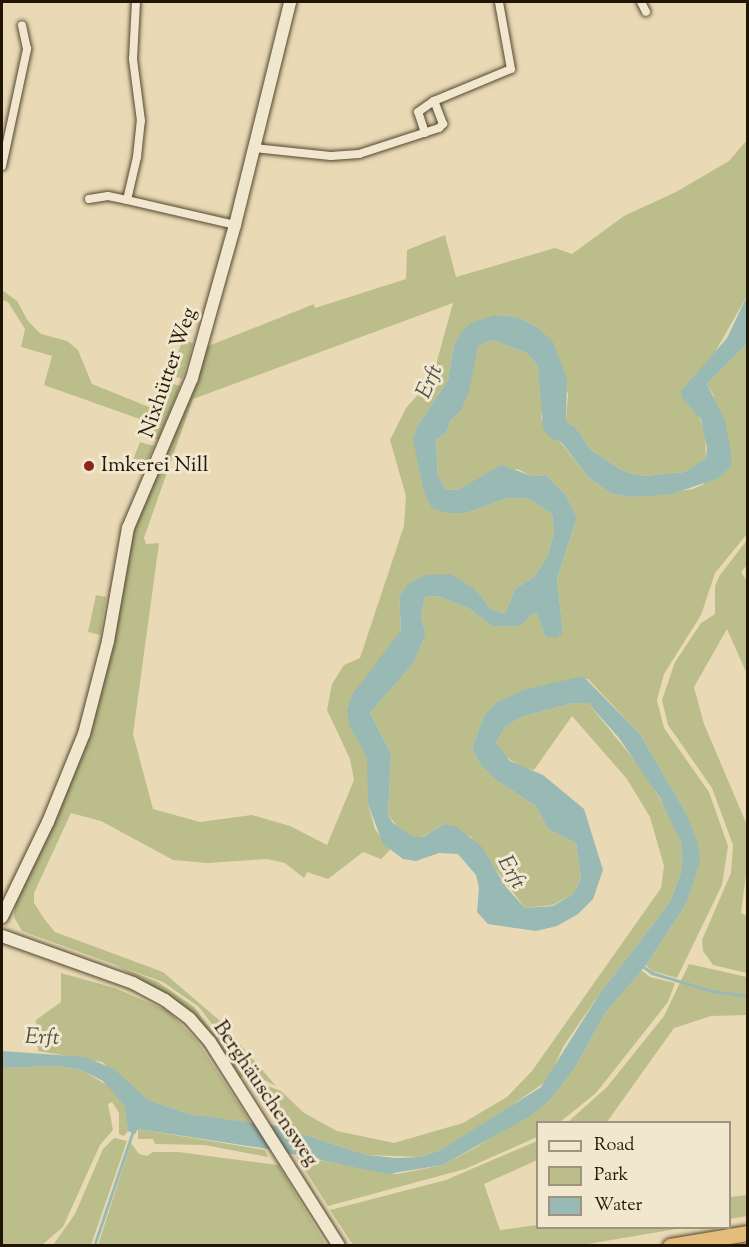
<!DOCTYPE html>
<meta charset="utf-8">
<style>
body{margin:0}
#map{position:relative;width:749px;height:1247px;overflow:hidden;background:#e9dab5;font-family:"Sorts Mill Goudy",serif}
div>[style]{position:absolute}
.green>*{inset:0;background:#bbbe8a}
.water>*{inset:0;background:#99b9b5}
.stream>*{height:3px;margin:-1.5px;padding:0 1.5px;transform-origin:1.5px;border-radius:1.5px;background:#99b9b5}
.roads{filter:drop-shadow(0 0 2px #534631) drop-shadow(0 0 2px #534631)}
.minor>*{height:8px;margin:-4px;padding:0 4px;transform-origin:4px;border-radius:4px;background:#f1e7cf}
.secondary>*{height:12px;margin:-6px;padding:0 6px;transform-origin:6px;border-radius:6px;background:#f1e7cf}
.motorway>*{height:15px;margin:-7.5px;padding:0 7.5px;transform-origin:7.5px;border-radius:7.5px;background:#e4bd7a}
.dots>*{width:16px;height:16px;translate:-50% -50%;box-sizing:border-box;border:3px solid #f1e7cf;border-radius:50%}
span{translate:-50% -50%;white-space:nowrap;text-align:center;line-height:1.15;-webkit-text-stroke:6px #f1e7cf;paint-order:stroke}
.street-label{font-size:21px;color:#211505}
.poi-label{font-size:21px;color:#211505}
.left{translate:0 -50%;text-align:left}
.water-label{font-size:22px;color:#4b4e43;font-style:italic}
.frame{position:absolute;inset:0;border:3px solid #211505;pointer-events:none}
.legend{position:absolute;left:536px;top:1121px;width:195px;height:108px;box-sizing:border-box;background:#f1e7cf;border:2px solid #9e937e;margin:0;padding:8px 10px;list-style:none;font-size:18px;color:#211505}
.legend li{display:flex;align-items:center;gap:12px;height:30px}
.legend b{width:30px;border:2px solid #9e937e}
</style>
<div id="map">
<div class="green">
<i style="clip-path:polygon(evenodd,747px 140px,747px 296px,686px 403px,695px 407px,705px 431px,706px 458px,696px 467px,685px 472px,643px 476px,623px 471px,590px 449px,577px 429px,566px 421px,568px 394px,537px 327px,517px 317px,495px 315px,453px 347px,448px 380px,418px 425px,424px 492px,466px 513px,508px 498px,529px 499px,552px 514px,554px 532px,547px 557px,535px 576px,515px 589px,505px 614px,491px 609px,475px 589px,399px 597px,401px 630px,350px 727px,368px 758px,368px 804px,375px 829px,390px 850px,381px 859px,363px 852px,328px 879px,307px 872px,304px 878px,285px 863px,267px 859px,207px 863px,173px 860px,101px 821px,71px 813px,34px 893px,34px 903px,45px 920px,55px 932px,163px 972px,219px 1020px,276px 1086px,248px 1072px,199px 1007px,163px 982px,22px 931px,14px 917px,15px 904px,114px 641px,134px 530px,206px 347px,314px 304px,315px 308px,406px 279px,407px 250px,445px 235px,456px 277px,555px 248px,572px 254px,624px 216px,676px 192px,729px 161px,747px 140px,453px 303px,432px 379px,406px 408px,390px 440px,406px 496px,404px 526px,360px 658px,344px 665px,332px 684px,327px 710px,350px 759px,354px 780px,327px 845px,290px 826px,252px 815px,200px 822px,153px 809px,133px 734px,159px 543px,146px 544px,144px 538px,193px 399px,453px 303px)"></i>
<i style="clip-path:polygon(2px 290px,17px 301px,28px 321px,41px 334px,67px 341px,78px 350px,92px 384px,154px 409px,166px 382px,180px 386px,158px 440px,143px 435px,148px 422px,44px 385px,52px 356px,21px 347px,25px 329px,8px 302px,2px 300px)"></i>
<i style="clip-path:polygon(183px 340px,193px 343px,182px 379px,169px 374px)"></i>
<i style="clip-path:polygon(492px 340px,527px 353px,538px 366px,543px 402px,541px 418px,589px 478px,612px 494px,633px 497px,693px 489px,704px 484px,714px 396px,707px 384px,747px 344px,747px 534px,715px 573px,701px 615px,664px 674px,657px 700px,664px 728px,709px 792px,728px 846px,722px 885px,677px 978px,652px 971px,646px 965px,686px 904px,686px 813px,640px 734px,588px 679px,523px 690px,484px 716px,472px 748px,480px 764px,496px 780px,536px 806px,548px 829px,576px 843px,581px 879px,573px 894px,553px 905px,525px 908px,471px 837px,444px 824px,422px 837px,412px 837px,401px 831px,388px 815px,391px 754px,370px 713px,412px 665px,426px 635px,421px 616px,425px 597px,438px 596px,468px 608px,492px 626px,519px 626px,533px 613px,537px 614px,545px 636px,563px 633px,557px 579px,577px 517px,566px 495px,546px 475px,532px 476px,517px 469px,460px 489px,446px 490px,438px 477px,436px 440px,447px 432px,450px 421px,461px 411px,478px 346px)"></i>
<i style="clip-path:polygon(140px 442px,154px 446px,142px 471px,130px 468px)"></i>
<i style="clip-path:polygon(747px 540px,747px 565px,741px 572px,747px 581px,747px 674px,727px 629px,694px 687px,704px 724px,747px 825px,747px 867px,741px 913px,747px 916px,747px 973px,713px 965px,703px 951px,702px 940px,731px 873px,733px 845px,712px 788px,668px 725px,662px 700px,675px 662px,701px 623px,715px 614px,715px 586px,720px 575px)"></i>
<i style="clip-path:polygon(96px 595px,106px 597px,100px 635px,88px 632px)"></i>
<i style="clip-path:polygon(573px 703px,588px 703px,644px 772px,674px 823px,681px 842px,682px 869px,670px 902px,600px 993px,563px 1047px,548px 1080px,491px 1120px,441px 1150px,420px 1157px,367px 1155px,277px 1126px,252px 1080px,281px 1091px,304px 1113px,337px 1131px,394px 1143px,463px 1123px,507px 1097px,532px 1071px,661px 888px,664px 866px,650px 817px,627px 779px,572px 716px,534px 770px,521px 767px,501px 753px,496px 743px,505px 727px,521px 717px)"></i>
<i style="clip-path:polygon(689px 964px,747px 977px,747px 1015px,711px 1016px,674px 1028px,607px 1122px,568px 1122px,607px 1087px,664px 1016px)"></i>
<i style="clip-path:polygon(116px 965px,158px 982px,194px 1007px,245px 1075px,239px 1079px,175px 1001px)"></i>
<i style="clip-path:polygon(641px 970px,650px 977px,675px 983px,668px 1002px,596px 1093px,560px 1122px,538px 1122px,537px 1137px,465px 1169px,328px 1206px,296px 1156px,397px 1174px,443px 1165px,475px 1148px,549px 1101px,575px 1068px,605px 1013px)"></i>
<i style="clip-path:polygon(61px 973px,115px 988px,168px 1011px,197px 1041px,251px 1123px,189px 1114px,148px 1100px,102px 1062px,38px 1051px,36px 1020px,61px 1002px)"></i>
<i style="clip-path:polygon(56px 1066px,81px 1070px,111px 1087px,126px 1107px,128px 1131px,124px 1136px,119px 1134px,119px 1113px,112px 1102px,108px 1104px,113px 1130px,100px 1145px,63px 1227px,42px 1245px,2px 1245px,2px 1068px)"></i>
<i style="clip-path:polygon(138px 1129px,265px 1150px,268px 1157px,205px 1145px,155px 1144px,153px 1139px,138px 1139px)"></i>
<i style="clip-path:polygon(114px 1138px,127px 1141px,91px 1245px,53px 1245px,75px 1214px,103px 1149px)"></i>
<i style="clip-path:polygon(537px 1141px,537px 1160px,484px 1184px,500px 1230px,537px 1225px,682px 1228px,582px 1245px,353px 1245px,330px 1210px,446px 1180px)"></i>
<i style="clip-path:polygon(131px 1143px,139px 1154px,147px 1156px,153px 1152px,178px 1152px,278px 1165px,326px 1245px,98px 1245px)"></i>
<i style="clip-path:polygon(747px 1195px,747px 1216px,730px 1219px,730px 1197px)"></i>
</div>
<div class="water">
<i style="clip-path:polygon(747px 296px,747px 344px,707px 384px,725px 420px,730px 447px,732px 465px,719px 478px,672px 494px,633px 497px,612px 494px,589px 478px,561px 442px,550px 438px,543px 428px,538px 366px,527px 353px,492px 340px,478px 346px,469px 391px,461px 411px,450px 421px,447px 432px,436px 440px,438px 476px,446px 490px,460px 489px,501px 465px,532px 476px,546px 475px,566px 495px,577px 517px,557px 579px,563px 633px,556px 638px,545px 636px,537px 614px,533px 613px,520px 626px,492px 626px,468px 608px,438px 596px,425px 597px,421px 616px,426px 635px,412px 665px,370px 713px,391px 754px,388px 815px,393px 823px,413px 837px,423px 837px,444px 824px,457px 827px,482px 847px,506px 887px,525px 908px,553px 906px,573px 894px,581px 879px,576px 843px,548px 829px,536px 806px,496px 780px,480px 764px,472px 748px,484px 716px,496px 703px,523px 690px,583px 676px,640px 734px,686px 813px,698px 844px,700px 862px,686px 904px,646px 965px,605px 1013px,575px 1068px,549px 1101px,530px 1116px,443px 1165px,387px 1174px,268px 1149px,138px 1129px,135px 1134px,128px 1131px,125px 1106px,103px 1081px,81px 1070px,57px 1066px,2px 1068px,2px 1051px,85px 1057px,114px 1069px,148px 1100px,189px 1114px,277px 1126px,367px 1155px,397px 1158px,420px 1157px,441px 1150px,541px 1087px,600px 993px,670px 902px,682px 869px,681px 842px,660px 798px,619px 738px,588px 703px,573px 703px,521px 717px,505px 727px,496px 743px,510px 761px,543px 775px,584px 809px,603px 870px,593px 899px,578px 914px,557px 926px,536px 931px,488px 924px,477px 912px,479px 888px,476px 875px,458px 854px,439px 853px,416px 861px,403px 859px,383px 844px,368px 804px,367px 758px,350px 727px,347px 711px,352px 695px,401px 630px,399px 597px,408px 584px,425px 575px,450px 574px,475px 589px,491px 609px,505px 614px,515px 589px,535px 576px,547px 557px,554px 532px,552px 514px,529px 499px,508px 498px,466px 513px,447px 513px,432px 508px,424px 492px,413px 440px,418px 425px,448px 380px,453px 348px,461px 332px,471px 323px,495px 315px,517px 317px,537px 327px,553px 342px,567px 379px,566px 421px,577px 429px,590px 449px,623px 471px,643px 476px,685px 472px,706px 458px,707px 448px,701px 419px,683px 399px,681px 391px,727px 338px)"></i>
</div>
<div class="stream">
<i style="left:641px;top:965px;width:14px;rotate:36deg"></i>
<i style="left:652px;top:973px;width:63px;rotate:16.7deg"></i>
<i style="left:712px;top:991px;width:36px;rotate:8deg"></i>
<i style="left:94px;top:1246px;width:121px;rotate:-71.3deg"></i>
</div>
<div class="roads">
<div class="minor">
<i style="left:641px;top:2px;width:11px;rotate:63deg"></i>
<i style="left:425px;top:133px;width:22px;rotate:-108deg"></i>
<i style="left:418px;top:112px;width:19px;rotate:-35deg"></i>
<i style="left:254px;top:148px;width:77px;rotate:5.9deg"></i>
<i style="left:331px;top:156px;width:28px;rotate:-4deg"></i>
<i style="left:359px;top:154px;width:84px;rotate:-18deg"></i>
<i style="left:439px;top:128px;width:6px;rotate:-45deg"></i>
<i style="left:443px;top:124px;width:25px;rotate:-111deg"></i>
<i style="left:434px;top:101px;width:83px;rotate:-22.6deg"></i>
<i style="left:511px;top:69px;width:68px;rotate:-100.2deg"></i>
<i style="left:2px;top:166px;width:120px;rotate:-77.9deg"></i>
<i style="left:27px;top:49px;width:24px;rotate:-102deg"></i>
<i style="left:89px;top:199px;width:19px;rotate:-9deg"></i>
<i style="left:108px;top:196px;width:19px;rotate:12deg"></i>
<i style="left:127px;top:200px;width:44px;rotate:-76.9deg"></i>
<i style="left:137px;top:157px;width:36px;rotate:-84deg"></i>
<i style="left:141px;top:121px;width:63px;rotate:-97.4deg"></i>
<i style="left:133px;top:59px;width:57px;rotate:-87deg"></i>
<i style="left:127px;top:200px;width:111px;rotate:13deg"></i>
</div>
<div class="secondary">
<i style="left:2px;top:917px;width:106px;rotate:-64.2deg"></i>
<i style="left:48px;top:822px;width:95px;rotate:-67.8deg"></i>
<i style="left:84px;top:734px;width:96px;rotate:-75.5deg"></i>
<i style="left:108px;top:641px;width:115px;rotate:-80deg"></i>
<i style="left:128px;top:528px;width:163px;rotate:-66.9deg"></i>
<i style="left:192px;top:378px;width:159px;rotate:-74.3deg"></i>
<i style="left:235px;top:225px;width:230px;rotate:-76.1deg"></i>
<i style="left:2px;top:936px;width:139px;rotate:19.7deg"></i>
<i style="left:133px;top:983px;width:36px;rotate:28deg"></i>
<i style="left:165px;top:1000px;width:31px;rotate:37deg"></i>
<i style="left:190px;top:1019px;width:30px;rotate:49deg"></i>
<i style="left:210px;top:1042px;width:241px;rotate:57.7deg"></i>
</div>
<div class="motorway">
<i style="left:670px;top:1246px;width:79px;rotate:-9.5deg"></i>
</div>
</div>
<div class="dots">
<i style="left:89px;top:466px;background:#8f2418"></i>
</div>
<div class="street-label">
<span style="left:169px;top:373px;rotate:-71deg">Nixhütter Weg</span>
<span style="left:265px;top:1094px;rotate:56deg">Berghäuschensweg</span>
</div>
<div class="poi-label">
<span class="left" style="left:101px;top:466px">Imkerei Nill</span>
</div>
<div class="water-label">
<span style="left:431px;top:382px;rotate:-66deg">Erft</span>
<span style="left:510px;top:873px;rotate:61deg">Erft</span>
<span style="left:42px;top:1039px;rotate:2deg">Erft</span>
</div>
<div class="frame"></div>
<ul class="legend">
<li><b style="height:8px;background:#f1e7cf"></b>Road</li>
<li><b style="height:16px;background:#bbbe8a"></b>Park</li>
<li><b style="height:16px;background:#99b9b5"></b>Water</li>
</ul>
</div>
